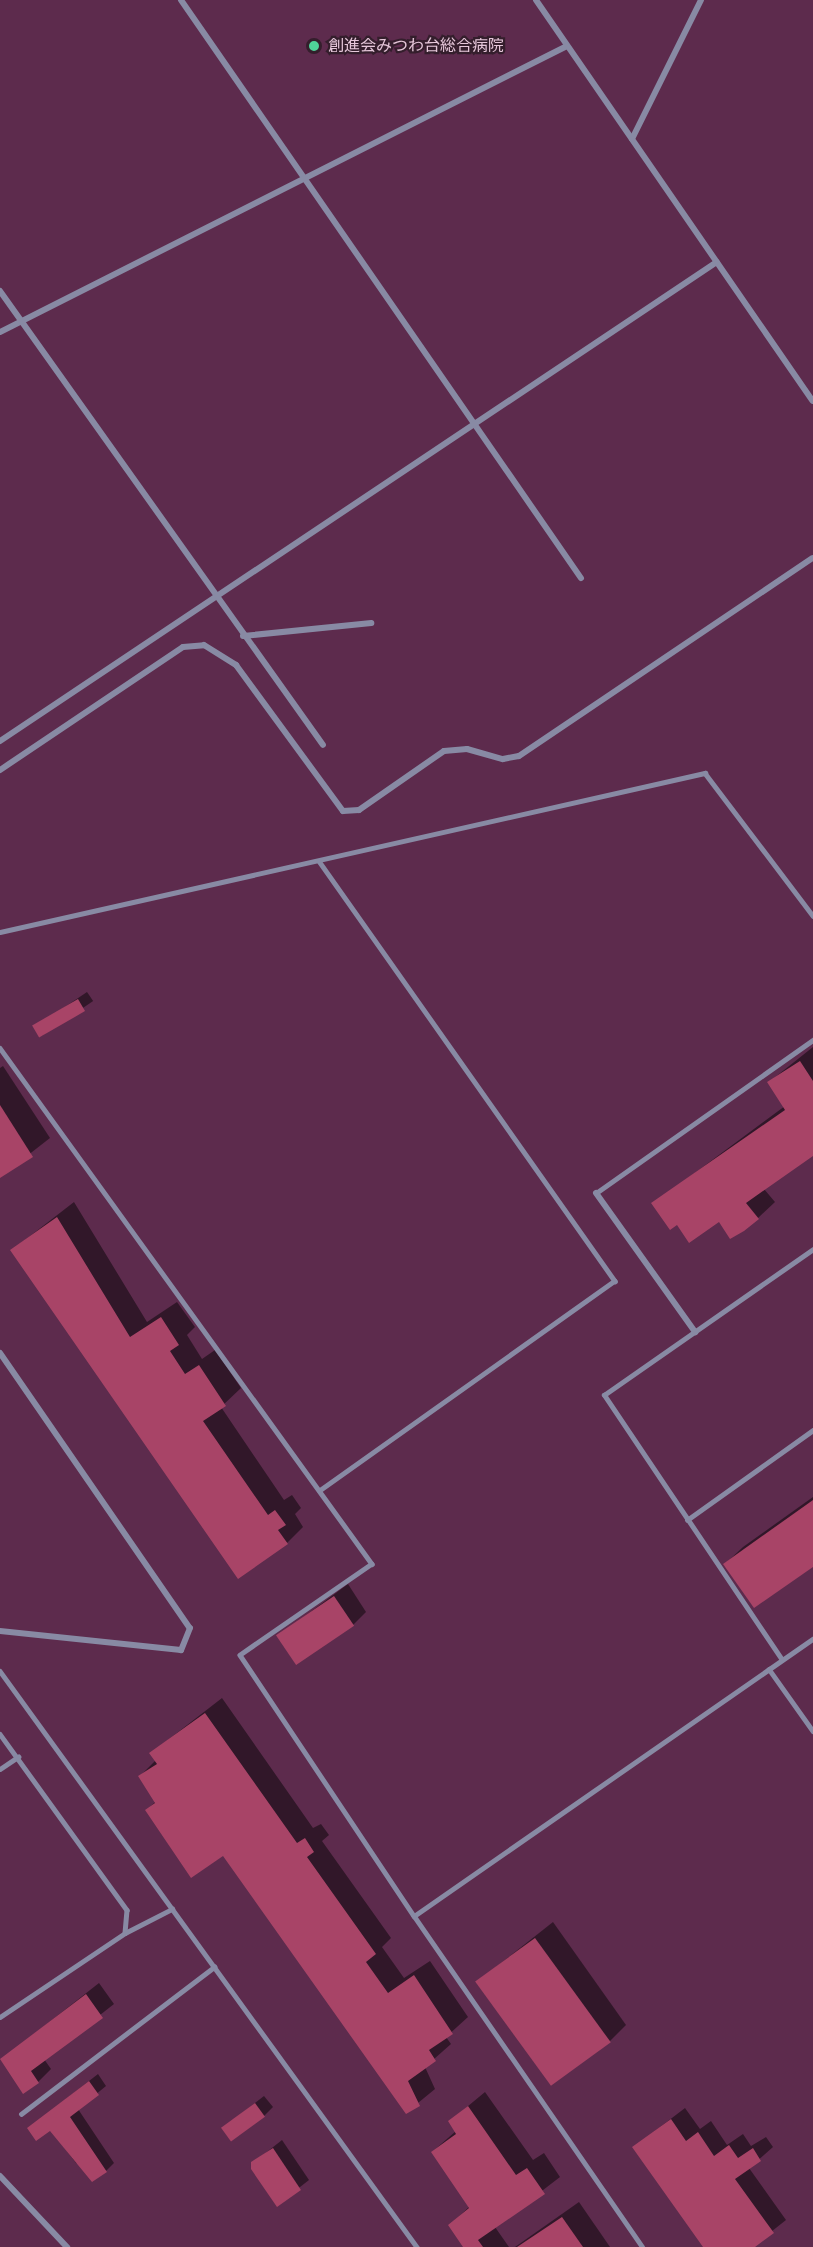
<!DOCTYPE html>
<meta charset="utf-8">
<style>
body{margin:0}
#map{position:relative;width:813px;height:2247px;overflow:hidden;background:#5d2b4d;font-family:Cabin,"Noto Sans JP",sans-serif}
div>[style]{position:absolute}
.shadow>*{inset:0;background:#0007;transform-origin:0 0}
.building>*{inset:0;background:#a84467;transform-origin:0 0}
.lane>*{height:4.5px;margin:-2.25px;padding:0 2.25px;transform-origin:2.25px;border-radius:2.25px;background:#888aa4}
.street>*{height:6px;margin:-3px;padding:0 3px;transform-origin:3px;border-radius:3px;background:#888aa4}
.dots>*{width:16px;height:16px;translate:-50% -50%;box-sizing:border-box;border:3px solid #341e2c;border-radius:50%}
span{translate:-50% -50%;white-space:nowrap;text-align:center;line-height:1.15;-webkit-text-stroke:4.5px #341e2c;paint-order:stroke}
.poi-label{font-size:16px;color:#e6c7da}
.left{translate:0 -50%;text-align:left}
</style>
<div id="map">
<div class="shadow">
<i style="left:87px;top:992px;width:11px;height:62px;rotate:56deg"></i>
<i style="clip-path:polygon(813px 1047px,813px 1154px,764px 1189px,775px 1202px,758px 1218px,677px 1223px,653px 1204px,785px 1106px,769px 1082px)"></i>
<i style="clip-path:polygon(3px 1066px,50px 1138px,0 1177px,0 1068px)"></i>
<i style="clip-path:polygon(74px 1202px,147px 1322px,177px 1302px,195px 1327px,187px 1335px,202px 1359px,215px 1350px,241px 1388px,221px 1407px,284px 1500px,292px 1495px,301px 1508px,295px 1514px,303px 1527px,287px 1543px,12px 1250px)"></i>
<i style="clip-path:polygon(813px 1497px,813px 1565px,725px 1564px,743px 1547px)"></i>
<i style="clip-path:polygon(348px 1584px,366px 1612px,353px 1625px,278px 1636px)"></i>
<i style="clip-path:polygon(222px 1698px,313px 1828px,321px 1824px,329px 1835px,322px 1841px,391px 1938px,382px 1947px,404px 1978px,430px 1961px,468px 2017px,446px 2037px,451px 2044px,425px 2067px,435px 2089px,407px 2112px,223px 1854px,147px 1810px,156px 1801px,140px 1776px,156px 1760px,151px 1753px)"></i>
<i style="clip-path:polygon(553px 1922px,626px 2025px,609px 2042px,477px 1982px)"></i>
<i style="clip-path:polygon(99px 1983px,114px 2004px,44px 2059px,51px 2069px,38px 2082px,1px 2060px)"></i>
<i style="clip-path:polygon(98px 2074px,106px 2086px,78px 2109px,114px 2163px,106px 2171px,76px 2163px,50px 2129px,29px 2128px)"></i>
<i style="clip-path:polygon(485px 2092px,533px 2160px,544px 2153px,560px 2177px,495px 2227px,509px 2247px,464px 2247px,450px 2225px,470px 2206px,432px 2152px,456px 2131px,450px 2121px)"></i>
<i style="clip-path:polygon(264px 2096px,273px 2107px,264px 2116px,223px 2128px)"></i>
<i style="clip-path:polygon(685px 2108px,700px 2129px,711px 2121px,727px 2145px,743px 2134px,751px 2146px,766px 2137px,773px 2147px,749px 2168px,786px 2220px,752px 2247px,705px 2247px,634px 2147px)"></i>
<i style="clip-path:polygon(282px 2140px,309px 2180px,277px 2205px,253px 2163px)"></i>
<i style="clip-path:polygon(579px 2202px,610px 2247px,515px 2247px)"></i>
</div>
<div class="building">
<i style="left:78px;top:999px;width:14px;height:53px;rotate:60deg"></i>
<i style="clip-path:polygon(800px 1061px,813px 1081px,813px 1156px,746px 1203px,759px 1219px,744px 1231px,730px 1239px,719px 1222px,689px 1243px,677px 1225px,670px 1230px,651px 1203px,785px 1110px,767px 1082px)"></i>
<i style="clip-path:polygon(0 1105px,33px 1157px,0 1178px)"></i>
<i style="clip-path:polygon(57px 1217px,130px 1337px,161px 1317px,179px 1345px,170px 1351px,185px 1374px,199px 1365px,226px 1406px,203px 1421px,268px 1515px,275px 1510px,286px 1525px,278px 1530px,288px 1544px,238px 1579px,10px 1250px)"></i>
<i style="clip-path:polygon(813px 1500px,813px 1567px,754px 1608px,723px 1564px)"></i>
<i style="left:334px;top:1596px;width:36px;height:70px;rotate:56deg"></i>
<i style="clip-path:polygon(205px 1713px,297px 1843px,305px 1838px,314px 1852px,307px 1857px,376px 1954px,366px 1962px,388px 1993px,414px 1975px,453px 2034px,429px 2050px,436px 2061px,408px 2081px,420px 2106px,406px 2114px,223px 1856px,191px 1878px,145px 1810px,155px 1803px,138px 1776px,157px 1764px,149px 1753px)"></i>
<i style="left:535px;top:1938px;width:129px;height:74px;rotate:54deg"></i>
<i style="clip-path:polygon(86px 1994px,103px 2018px,31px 2071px,39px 2083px,23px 2094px,0 2059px)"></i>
<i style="clip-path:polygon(89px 2081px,99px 2095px,70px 2117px,107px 2172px,92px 2182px,50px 2131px,36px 2141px,27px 2128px)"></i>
<i style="left:255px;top:2103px;width:17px;height:42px;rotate:54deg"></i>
<i style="clip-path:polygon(468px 2106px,516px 2175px,527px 2168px,545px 2194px,478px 2240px,483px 2247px,463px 2247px,448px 2225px,469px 2208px,431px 2152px,456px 2134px,448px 2121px)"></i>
<i style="clip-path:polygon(671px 2119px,686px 2141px,698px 2132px,714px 2156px,729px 2145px,738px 2158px,753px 2148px,761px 2161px,735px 2179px,774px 2233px,755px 2247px,703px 2247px,632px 2147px)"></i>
<i style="clip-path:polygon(273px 2148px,301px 2190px,277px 2207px,251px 2169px,251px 2162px)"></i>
<i style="clip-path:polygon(562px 2217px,583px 2247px,517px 2247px)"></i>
</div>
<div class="lane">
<i style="left:319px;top:861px;width:514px;rotate:54.83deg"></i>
<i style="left:615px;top:1281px;width:362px;rotate:144.6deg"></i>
<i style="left:0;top:932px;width:723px;rotate:-12.71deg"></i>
<i style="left:705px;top:773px;width:179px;rotate:52.9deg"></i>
<i style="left:0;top:1048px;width:636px;rotate:54.21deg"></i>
<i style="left:372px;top:1564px;width:160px;rotate:145.4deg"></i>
<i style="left:240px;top:1655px;width:314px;rotate:56.3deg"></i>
<i style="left:596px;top:1193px;width:266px;rotate:-35.2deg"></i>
<i style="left:687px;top:1520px;width:155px;rotate:-35.5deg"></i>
<i style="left:782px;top:1660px;width:319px;rotate:-123.9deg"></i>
<i style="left:604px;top:1395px;width:255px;rotate:-34.9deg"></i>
<i style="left:769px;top:1669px;width:76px;rotate:54.6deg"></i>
<i style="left:0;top:1671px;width:711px;rotate:54.1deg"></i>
<i style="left:0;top:1734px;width:217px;rotate:54.2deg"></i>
<i style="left:127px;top:1910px;width:23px;rotate:95deg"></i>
<i style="left:125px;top:1933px;width:53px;rotate:-27.1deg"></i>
<i style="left:0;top:1769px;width:22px;rotate:-34deg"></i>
<i style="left:0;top:2017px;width:151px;rotate:-33.9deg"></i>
<i style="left:21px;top:2114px;width:243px;rotate:-37.3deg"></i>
<i style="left:642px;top:2247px;width:402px;rotate:-124.6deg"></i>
<i style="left:414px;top:1916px;width:486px;rotate:-34.8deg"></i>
</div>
<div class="street">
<i style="left:181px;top:0;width:703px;rotate:55.32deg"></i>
<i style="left:536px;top:0;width:487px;rotate:55.4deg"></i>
<i style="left:632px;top:139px;width:155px;rotate:-63.6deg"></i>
<i style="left:0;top:291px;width:557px;rotate:54.57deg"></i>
<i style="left:0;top:332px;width:635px;rotate:-26.77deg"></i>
<i style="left:243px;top:636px;width:129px;rotate:-5.8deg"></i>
<i style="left:0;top:741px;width:862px;rotate:-33.75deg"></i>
<i style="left:0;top:770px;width:220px;rotate:-33.9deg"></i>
<i style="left:183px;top:647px;width:21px;rotate:-5deg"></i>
<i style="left:204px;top:645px;width:38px;rotate:32deg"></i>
<i style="left:236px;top:665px;width:181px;rotate:53.8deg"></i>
<i style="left:343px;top:811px;width:16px;rotate:-4deg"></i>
<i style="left:359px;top:810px;width:103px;rotate:-34.8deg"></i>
<i style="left:444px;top:751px;width:23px;rotate:-5deg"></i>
<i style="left:467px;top:749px;width:37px;rotate:16deg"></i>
<i style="left:503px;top:759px;width:16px;rotate:-11deg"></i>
<i style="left:519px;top:756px;width:354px;rotate:-34deg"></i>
<i style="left:596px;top:1193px;width:171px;rotate:54.5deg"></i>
<i style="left:0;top:1353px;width:334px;rotate:55.4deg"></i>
<i style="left:190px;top:1628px;width:24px;rotate:112deg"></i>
<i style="left:181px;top:1650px;width:182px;rotate:-174deg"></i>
<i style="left:0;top:2176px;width:98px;rotate:46.7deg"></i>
</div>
<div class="dots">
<i style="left:314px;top:46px;background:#4fd399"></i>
</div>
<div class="poi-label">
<span class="left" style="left:328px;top:46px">創進会みつわ台総合病院</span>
</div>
</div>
